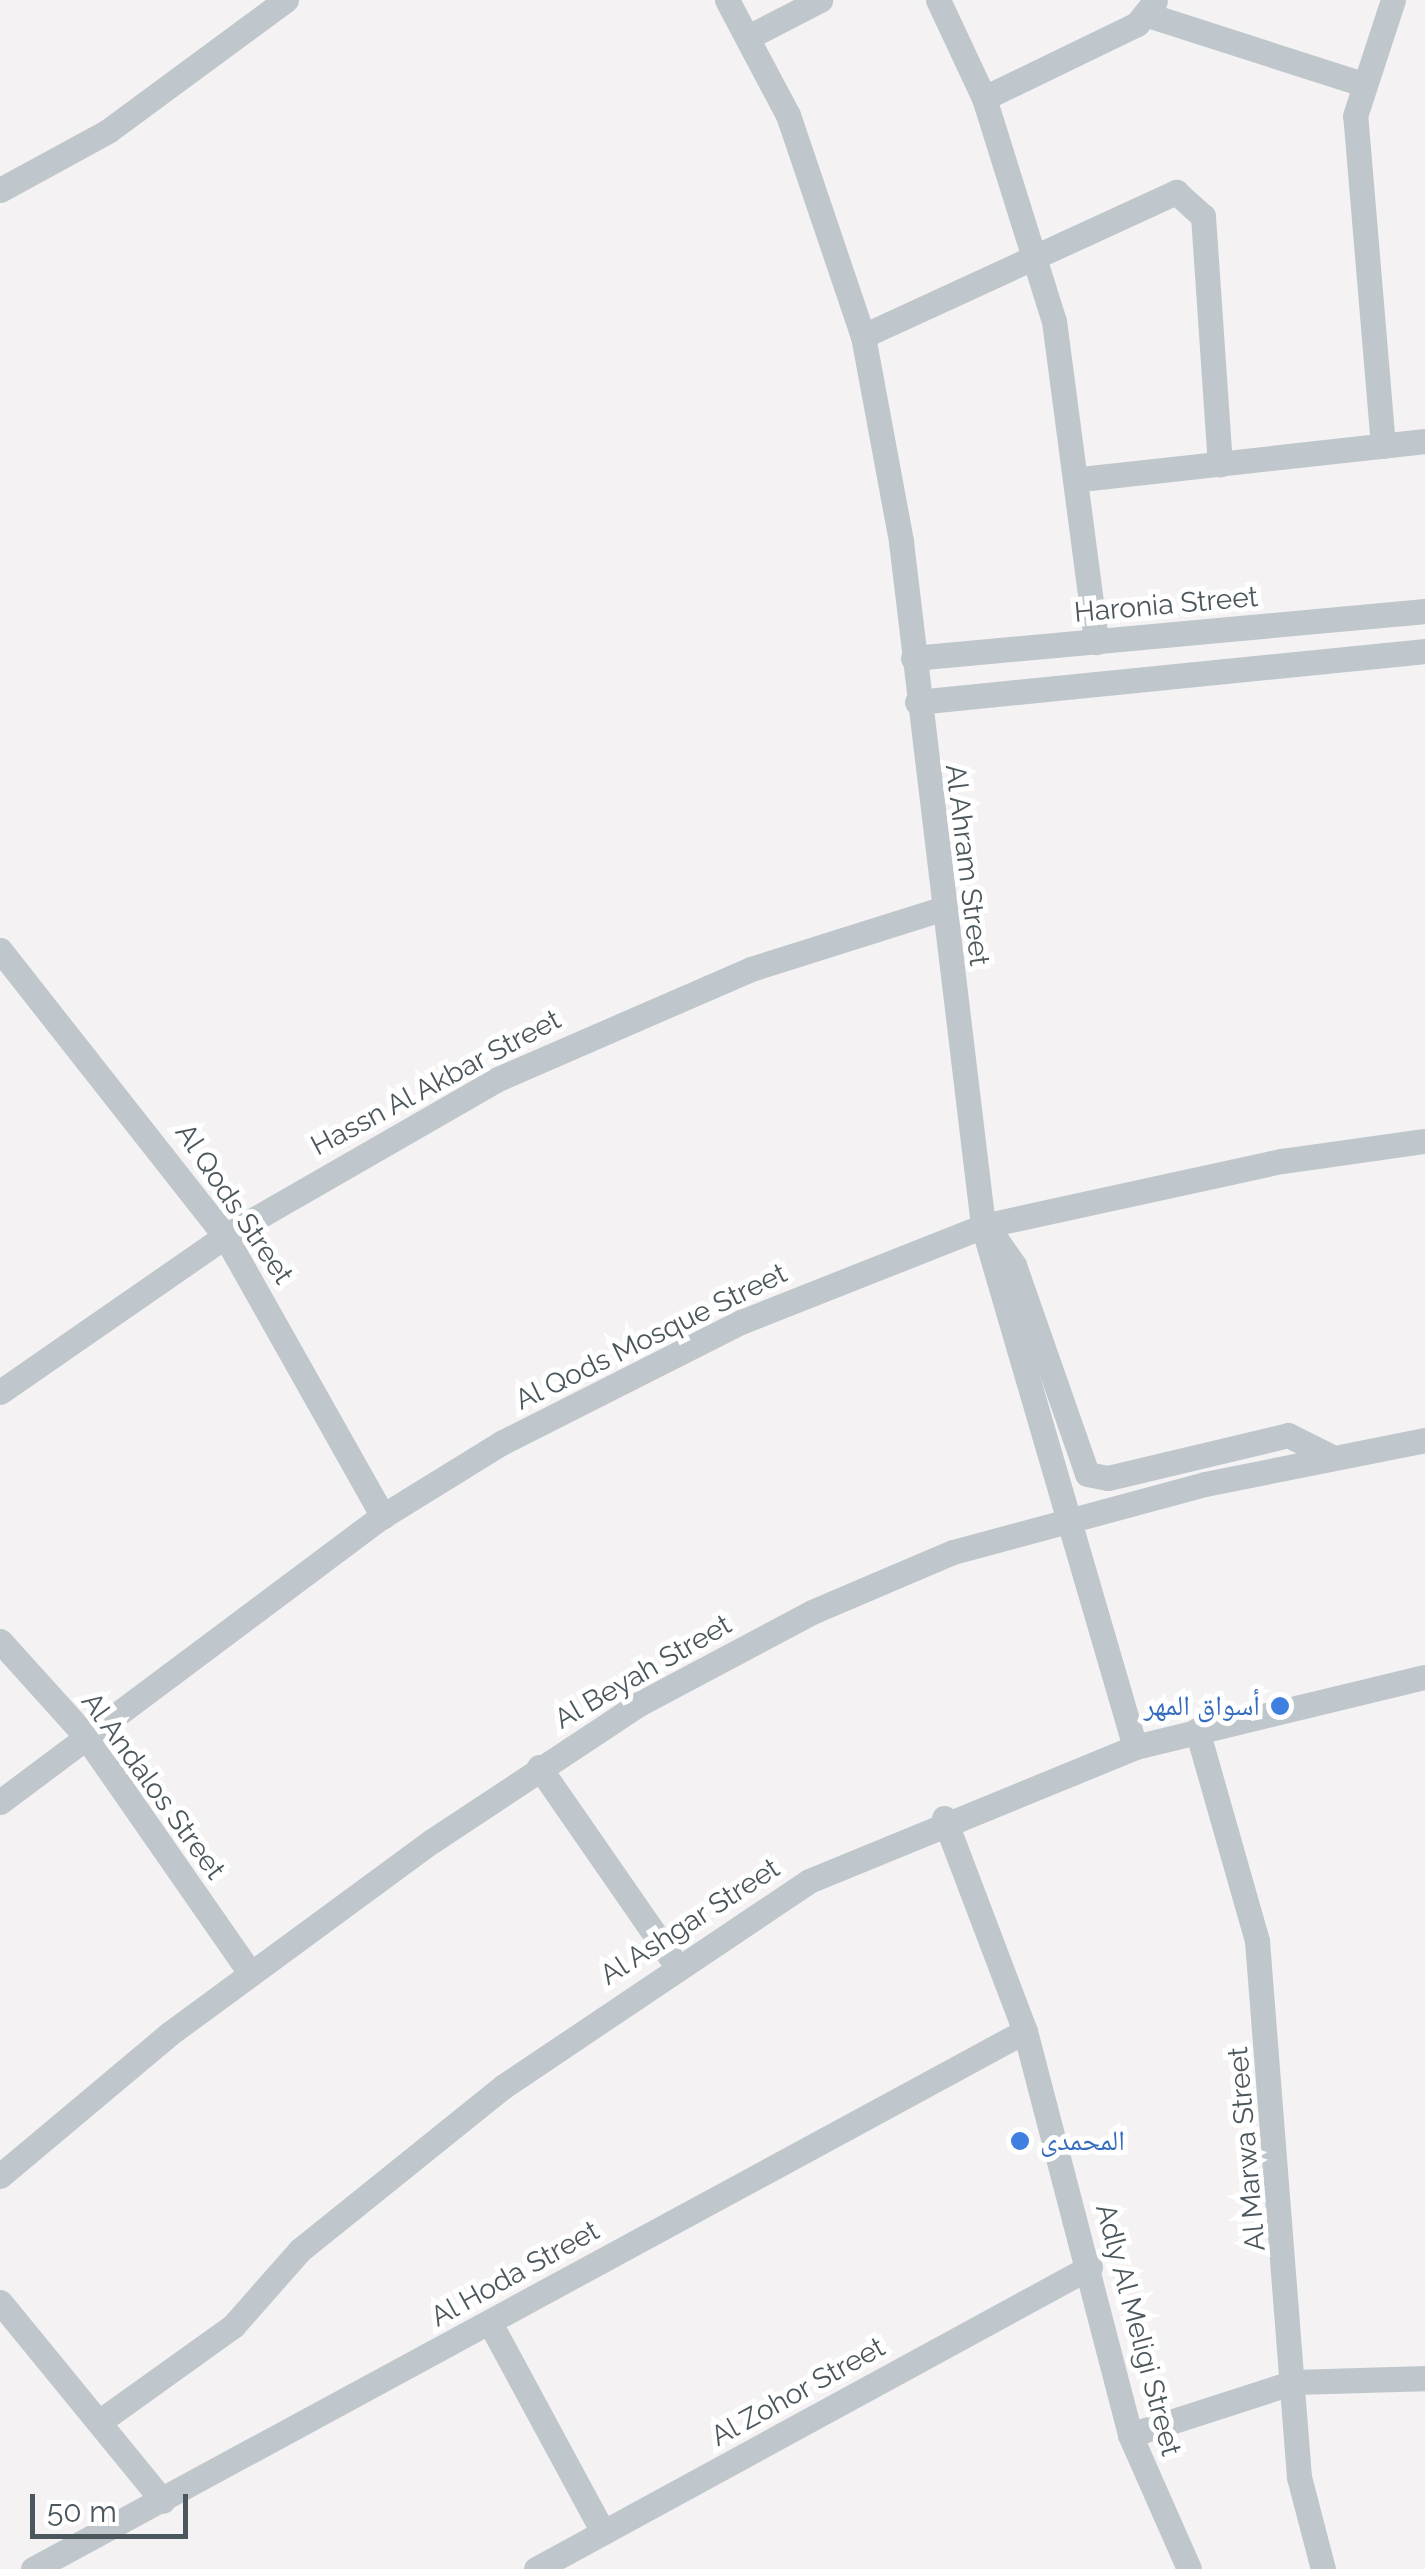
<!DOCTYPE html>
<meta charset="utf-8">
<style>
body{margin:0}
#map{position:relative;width:1425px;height:2569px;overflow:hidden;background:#f4f2f2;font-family:Raleway,"Noto Naskh Arabic",sans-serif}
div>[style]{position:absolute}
.minor>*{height:25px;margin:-12.5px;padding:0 12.5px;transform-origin:12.5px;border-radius:12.5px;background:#bfc7cc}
.dots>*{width:28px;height:28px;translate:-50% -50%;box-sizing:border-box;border:5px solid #fff;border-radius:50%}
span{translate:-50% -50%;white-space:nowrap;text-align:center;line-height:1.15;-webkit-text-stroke:10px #fff;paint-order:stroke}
.street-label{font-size:28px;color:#4b575d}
.shop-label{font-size:28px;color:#366cbe}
.right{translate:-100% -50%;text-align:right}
.left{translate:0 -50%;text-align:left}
.scale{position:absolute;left:30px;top:2494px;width:158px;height:45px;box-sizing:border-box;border:5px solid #4b575d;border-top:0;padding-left:12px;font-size:30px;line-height:35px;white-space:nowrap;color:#4b575d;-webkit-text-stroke:8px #fff;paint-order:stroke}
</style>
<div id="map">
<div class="minor">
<i style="left:727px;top:0;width:130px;rotate:62.1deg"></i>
<i style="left:788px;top:115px;width:233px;rotate:71.3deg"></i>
<i style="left:863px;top:336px;width:209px;rotate:79.5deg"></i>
<i style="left:901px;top:542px;width:689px;rotate:83.16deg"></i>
<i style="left:983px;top:1226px;width:543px;rotate:73.74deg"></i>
<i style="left:938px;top:0;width:108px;rotate:64.9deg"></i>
<i style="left:984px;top:98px;width:234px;rotate:72.6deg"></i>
<i style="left:1054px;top:321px;width:324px;rotate:82.5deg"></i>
<i style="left:1148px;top:15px;width:226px;rotate:17.8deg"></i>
<i style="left:750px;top:36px;width:79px;rotate:-27.2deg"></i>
<i style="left:984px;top:98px;width:170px;rotate:-25.8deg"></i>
<i style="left:1137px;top:24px;width:29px;rotate:-52deg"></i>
<i style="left:0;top:190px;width:123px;rotate:-28.6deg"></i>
<i style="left:108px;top:131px;width:221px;rotate:-36.4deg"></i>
<i style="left:863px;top:336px;width:345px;rotate:-24.7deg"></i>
<i style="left:1176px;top:192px;width:36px;rotate:42deg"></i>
<i style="left:1203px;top:216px;width:249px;rotate:86.1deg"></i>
<i style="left:1383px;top:446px;width:331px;rotate:-94.8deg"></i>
<i style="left:1355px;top:116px;width:122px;rotate:-71.9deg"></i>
<i style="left:1081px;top:479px;width:346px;rotate:-6.3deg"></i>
<i style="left:913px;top:658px;width:514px;rotate:-5.24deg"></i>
<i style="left:917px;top:702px;width:511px;rotate:-5.73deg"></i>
<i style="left:0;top:950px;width:364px;rotate:51.8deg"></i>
<i style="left:225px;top:1236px;width:322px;rotate:60.6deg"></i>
<i style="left:991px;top:1232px;width:40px;rotate:55.1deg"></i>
<i style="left:1014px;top:1265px;width:221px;rotate:70.7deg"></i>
<i style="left:1087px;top:1474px;width:21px;rotate:11deg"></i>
<i style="left:1108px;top:1478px;width:185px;rotate:-13.4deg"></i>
<i style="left:1288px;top:1435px;width:49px;rotate:26.6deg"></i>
<i style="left:0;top:1392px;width:274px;rotate:-34.7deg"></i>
<i style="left:225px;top:1236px;width:315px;rotate:-29.9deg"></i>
<i style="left:498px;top:1079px;width:276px;rotate:-23.5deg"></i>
<i style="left:751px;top:969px;width:199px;rotate:-17.5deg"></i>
<i style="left:0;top:1641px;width:125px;rotate:47.9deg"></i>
<i style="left:84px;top:1734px;width:291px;rotate:55.2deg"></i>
<i style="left:1197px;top:1730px;width:219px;rotate:74.1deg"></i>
<i style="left:1257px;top:1941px;width:538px;rotate:85.52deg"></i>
<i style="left:1299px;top:2477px;width:95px;rotate:75.4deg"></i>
<i style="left:539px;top:1767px;width:241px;rotate:55.3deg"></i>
<i style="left:0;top:1802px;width:478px;rotate:-36.8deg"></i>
<i style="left:383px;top:1516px;width:141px;rotate:-31.7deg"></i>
<i style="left:503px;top:1442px;width:267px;rotate:-26.8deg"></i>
<i style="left:741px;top:1322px;width:260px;rotate:-21.6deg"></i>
<i style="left:983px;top:1226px;width:306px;rotate:-12.3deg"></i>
<i style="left:1282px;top:1161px;width:144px;rotate:-8deg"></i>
<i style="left:944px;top:1818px;width:228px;rotate:69.2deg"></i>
<i style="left:1025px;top:2031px;width:417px;rotate:75.4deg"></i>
<i style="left:1130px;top:2435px;width:146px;rotate:66.2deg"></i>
<i style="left:0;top:2176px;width:221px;rotate:-40deg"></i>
<i style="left:169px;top:2034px;width:326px;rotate:-36.3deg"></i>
<i style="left:432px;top:1841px;width:248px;rotate:-33.5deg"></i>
<i style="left:639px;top:1704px;width:196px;rotate:-28deg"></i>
<i style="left:812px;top:1612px;width:153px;rotate:-23.1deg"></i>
<i style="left:953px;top:1552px;width:261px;rotate:-15.1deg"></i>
<i style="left:1205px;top:1484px;width:224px;rotate:-11.3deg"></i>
<i style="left:0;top:2302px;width:257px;rotate:50.7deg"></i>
<i style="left:490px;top:2323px;width:238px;rotate:61.6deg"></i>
<i style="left:99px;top:2422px;width:165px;rotate:-35.6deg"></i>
<i style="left:233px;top:2326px;width:101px;rotate:-48.6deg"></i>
<i style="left:300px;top:2250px;width:262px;rotate:-38.8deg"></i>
<i style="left:504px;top:2086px;width:367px;rotate:-33.9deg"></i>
<i style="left:809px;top:1881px;width:352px;rotate:-22.3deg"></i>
<i style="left:1135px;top:1747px;width:298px;rotate:-13.6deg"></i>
<i style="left:1130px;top:2435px;width:172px;rotate:-17.9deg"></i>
<i style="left:1294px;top:2382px;width:131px;rotate:-1.7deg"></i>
<i style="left:33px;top:2569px;width:1128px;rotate:-28.47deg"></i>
<i style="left:536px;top:2569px;width:631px;rotate:-28.6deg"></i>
</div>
<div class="dots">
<i style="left:1280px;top:1706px;background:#3f7fe0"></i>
<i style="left:1020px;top:2141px;background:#3f7fe0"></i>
</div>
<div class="street-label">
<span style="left:1166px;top:605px;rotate:-5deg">Haronia Street</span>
<span style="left:967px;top:865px;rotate:83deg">Al Ahram Street</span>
<span style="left:436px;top:1083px;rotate:-28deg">Hassn Al Akbar Street</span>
<span style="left:234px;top:1204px;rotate:56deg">Al Qods Street</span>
<span style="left:651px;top:1337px;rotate:-26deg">Al Qods Mosque Street</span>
<span style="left:643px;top:1672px;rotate:-30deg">Al Beyah Street</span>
<span style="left:153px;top:1786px;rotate:54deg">Al Andalos Street</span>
<span style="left:690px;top:1922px;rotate:-33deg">Al Ashgar Street</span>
<span style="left:1247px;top:2149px;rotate:-95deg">Al Marwa Street</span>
<span style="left:515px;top:2274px;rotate:-29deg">Al Hoda Street</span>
<span style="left:1138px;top:2330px;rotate:75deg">Adly Al Meligi Street</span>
<span style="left:798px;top:2392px;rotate:-29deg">Al Zohor Street</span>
</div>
<div class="shop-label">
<span class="right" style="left:1260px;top:1706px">أسواق المهر</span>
<span class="left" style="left:1040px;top:2141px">المحمدى</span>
</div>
<div class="scale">50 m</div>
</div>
